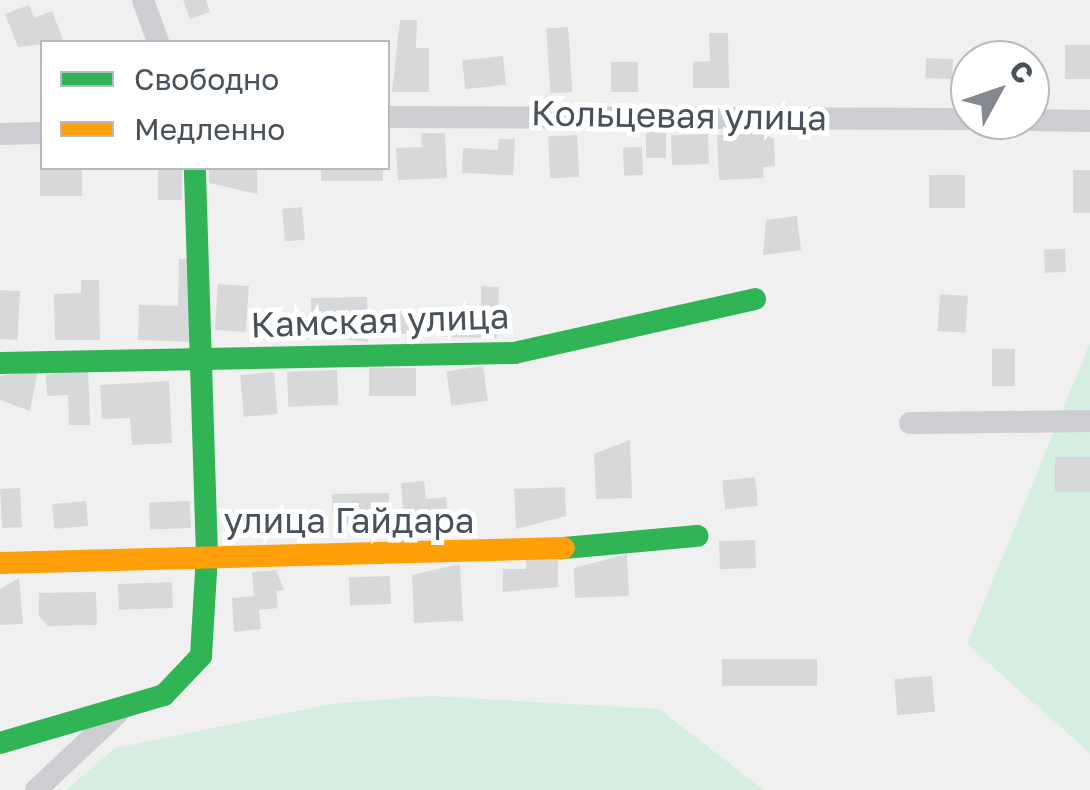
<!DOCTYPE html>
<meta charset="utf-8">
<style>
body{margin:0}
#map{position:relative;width:1090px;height:790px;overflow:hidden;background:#f0f0f0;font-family:"Golos Text",sans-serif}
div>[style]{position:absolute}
.green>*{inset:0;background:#d6ede2}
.building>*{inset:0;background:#d7d8da;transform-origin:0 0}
.street>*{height:22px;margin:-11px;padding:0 11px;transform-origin:11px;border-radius:11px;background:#ccced1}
.fast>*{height:22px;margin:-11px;padding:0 11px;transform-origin:11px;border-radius:11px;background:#30b455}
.slow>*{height:22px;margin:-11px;padding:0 11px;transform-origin:11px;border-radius:11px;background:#ff9f0a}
span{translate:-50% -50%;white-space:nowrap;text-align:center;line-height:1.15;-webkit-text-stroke:10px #fff;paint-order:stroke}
.street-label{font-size:35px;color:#49515b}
.legend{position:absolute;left:40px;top:40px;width:350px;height:130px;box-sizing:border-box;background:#fff;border:2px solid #b6b9bd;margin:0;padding:12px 18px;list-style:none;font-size:30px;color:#49515b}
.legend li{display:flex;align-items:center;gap:20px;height:50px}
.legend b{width:50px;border:2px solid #b6b9bd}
.north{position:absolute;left:950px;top:40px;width:100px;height:100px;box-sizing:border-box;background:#fff;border:2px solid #b6b9bd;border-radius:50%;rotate:50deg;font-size:28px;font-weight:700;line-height:40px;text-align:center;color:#49515b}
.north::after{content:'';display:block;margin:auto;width:35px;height:45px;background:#83898f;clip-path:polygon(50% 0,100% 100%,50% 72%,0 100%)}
</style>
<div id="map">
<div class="green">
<i style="clip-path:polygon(1090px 343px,1090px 753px,967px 644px)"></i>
<i style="clip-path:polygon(428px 696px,659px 709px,764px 790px,66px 790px,115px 748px,331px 704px)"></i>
</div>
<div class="building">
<i style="clip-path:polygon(183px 0,206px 0,210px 12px,190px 19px)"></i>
<i style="clip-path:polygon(29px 5px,34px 18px,52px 11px,64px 42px,18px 47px,5px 14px)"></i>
<i style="clip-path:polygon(400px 20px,417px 20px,416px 48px,429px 48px,429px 92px,392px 92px)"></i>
<i style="left:568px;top:27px;width:65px;height:22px;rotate:86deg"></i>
<i style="clip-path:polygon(709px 33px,728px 33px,729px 88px,693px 88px,693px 62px,710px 61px)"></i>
<i style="left:1065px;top:45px;width:25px;height:34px"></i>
<i style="left:503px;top:56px;width:29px;height:41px;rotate:84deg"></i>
<i style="left:926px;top:58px;width:27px;height:20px;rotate:2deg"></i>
<i style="left:611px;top:62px;width:27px;height:30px"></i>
<i style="left:646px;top:132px;width:20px;height:26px"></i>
<i style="clip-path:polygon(421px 133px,445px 133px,447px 178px,398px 180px,396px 148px,422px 147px)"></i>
<i style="clip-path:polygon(762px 133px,774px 139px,775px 166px,763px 167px,764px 178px,719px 180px,717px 135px)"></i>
<i style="left:708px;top:134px;width:30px;height:37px;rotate:88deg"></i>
<i style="left:577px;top:135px;width:42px;height:29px;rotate:87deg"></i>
<i style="clip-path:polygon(499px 139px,515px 139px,513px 175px,462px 173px,463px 148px,498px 150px)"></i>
<i style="left:642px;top:147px;width:28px;height:19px;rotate:88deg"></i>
<i style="left:40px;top:168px;width:42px;height:28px"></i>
<i style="left:158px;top:168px;width:24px;height:32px"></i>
<i style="clip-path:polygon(209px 168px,257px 168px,257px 194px,209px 183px)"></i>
<i style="left:321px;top:168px;width:62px;height:13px"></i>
<i style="left:1073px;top:170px;width:17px;height:43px"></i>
<i style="left:929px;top:175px;width:36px;height:33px"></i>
<i style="left:302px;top:207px;width:33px;height:20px;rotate:85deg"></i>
<i style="clip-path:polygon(797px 216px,801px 250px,763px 255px,766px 220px)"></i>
<i style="left:1065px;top:249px;width:23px;height:21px;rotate:88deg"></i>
<i style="clip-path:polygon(179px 259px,192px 259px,191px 342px,138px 340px,139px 305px,178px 306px)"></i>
<i style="clip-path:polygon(81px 280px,99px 280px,100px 340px,55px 340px,54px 294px,81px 293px)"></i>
<i style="left:218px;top:284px;width:31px;height:46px;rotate:4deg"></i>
<i style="clip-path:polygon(481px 286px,499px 287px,497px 338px,445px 337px,445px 308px,481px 309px)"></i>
<i style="left:0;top:290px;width:20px;height:49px;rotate:3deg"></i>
<i style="left:940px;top:294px;width:28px;height:37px;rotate:4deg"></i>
<i style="clip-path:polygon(367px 297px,368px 342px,312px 336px,311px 298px)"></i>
<i style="left:412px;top:309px;width:24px;height:36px;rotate:85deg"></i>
<i style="left:992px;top:349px;width:23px;height:37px"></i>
<i style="left:483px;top:366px;width:35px;height:37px;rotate:82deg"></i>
<i style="clip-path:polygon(88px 367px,90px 425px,69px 425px,68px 395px,47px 396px,46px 375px)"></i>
<i style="left:369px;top:368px;width:47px;height:28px"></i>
<i style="clip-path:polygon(38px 370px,30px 411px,0 400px,0 376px)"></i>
<i style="left:337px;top:370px;width:35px;height:50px;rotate:88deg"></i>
<i style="left:274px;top:372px;width:42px;height:34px;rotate:85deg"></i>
<i style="clip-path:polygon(169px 381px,172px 443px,132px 445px,130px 418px,102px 419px,100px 385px)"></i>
<i style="clip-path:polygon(630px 440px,632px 498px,596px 499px,594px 454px)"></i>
<i style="left:1055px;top:457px;width:35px;height:35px"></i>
<i style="left:755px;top:477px;width:29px;height:33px;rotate:84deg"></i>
<i style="clip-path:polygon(424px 481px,426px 499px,446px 497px,448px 520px,404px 523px,401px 483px)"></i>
<i style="clip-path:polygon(565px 487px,566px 516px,516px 529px,514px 489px)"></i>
<i style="left:20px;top:488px;width:39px;height:20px;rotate:87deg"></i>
<i style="clip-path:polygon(389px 493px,389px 532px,333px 523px,332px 494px)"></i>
<i style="left:86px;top:501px;width:25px;height:34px;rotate:85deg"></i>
<i style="left:190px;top:501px;width:27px;height:41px;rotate:88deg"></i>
<i style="left:755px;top:540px;width:28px;height:36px;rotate:88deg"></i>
<i style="clip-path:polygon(627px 554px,629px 596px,575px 598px,574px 568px)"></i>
<i style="clip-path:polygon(526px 559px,558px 560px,558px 587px,503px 592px,503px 569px,526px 569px)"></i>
<i style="clip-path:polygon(460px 564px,463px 621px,414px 623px,412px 575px)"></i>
<i style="clip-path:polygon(276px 570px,284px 590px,276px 591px,278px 608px,259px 610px,261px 629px,234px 632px,232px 598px,254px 596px,252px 572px)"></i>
<i style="left:390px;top:576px;width:28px;height:41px;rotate:88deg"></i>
<i style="clip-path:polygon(19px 578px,23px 624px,0 625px,0 589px)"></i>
<i style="left:172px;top:582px;width:26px;height:54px;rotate:88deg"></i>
<i style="clip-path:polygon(96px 592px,97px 625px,48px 626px,39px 616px,39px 593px)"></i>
<i style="left:817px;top:659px;width:27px;height:95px;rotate:90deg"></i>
<i style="left:932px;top:676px;width:36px;height:38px;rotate:85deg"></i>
</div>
<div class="street">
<i style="left:143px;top:0;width:45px;rotate:70.3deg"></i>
<i style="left:388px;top:117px;width:582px;rotate:0.2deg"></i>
<i style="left:1030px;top:120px;width:60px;rotate:1deg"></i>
<i style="left:0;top:134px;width:42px;rotate:-1.4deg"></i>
<i style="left:910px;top:423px;width:180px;rotate:-0.6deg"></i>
<i style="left:36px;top:790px;width:112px;rotate:-43.2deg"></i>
</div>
<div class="fast">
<i style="left:0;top:363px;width:514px;rotate:-1.11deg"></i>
<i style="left:514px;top:353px;width:247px;rotate:-12.6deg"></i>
<i style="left:564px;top:548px;width:134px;rotate:-5.2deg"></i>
<i style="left:0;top:743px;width:171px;rotate:-16.3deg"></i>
<i style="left:164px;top:695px;width:54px;rotate:-46.5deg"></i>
<i style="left:201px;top:656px;width:100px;rotate:-86.6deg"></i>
<i style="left:207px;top:556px;width:388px;rotate:-91.8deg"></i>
</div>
<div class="slow">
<i style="left:0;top:563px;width:564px;rotate:-1.52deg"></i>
</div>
<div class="street-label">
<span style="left:679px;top:115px;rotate:1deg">Кольцевая улица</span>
<span style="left:380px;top:320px;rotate:-2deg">Камская улица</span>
<span style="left:349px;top:520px">улица Гайдара</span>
</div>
<ul class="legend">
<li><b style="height:12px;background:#30b455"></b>Свободно</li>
<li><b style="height:12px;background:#ff9f0a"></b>Медленно</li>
</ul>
<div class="north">С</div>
</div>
